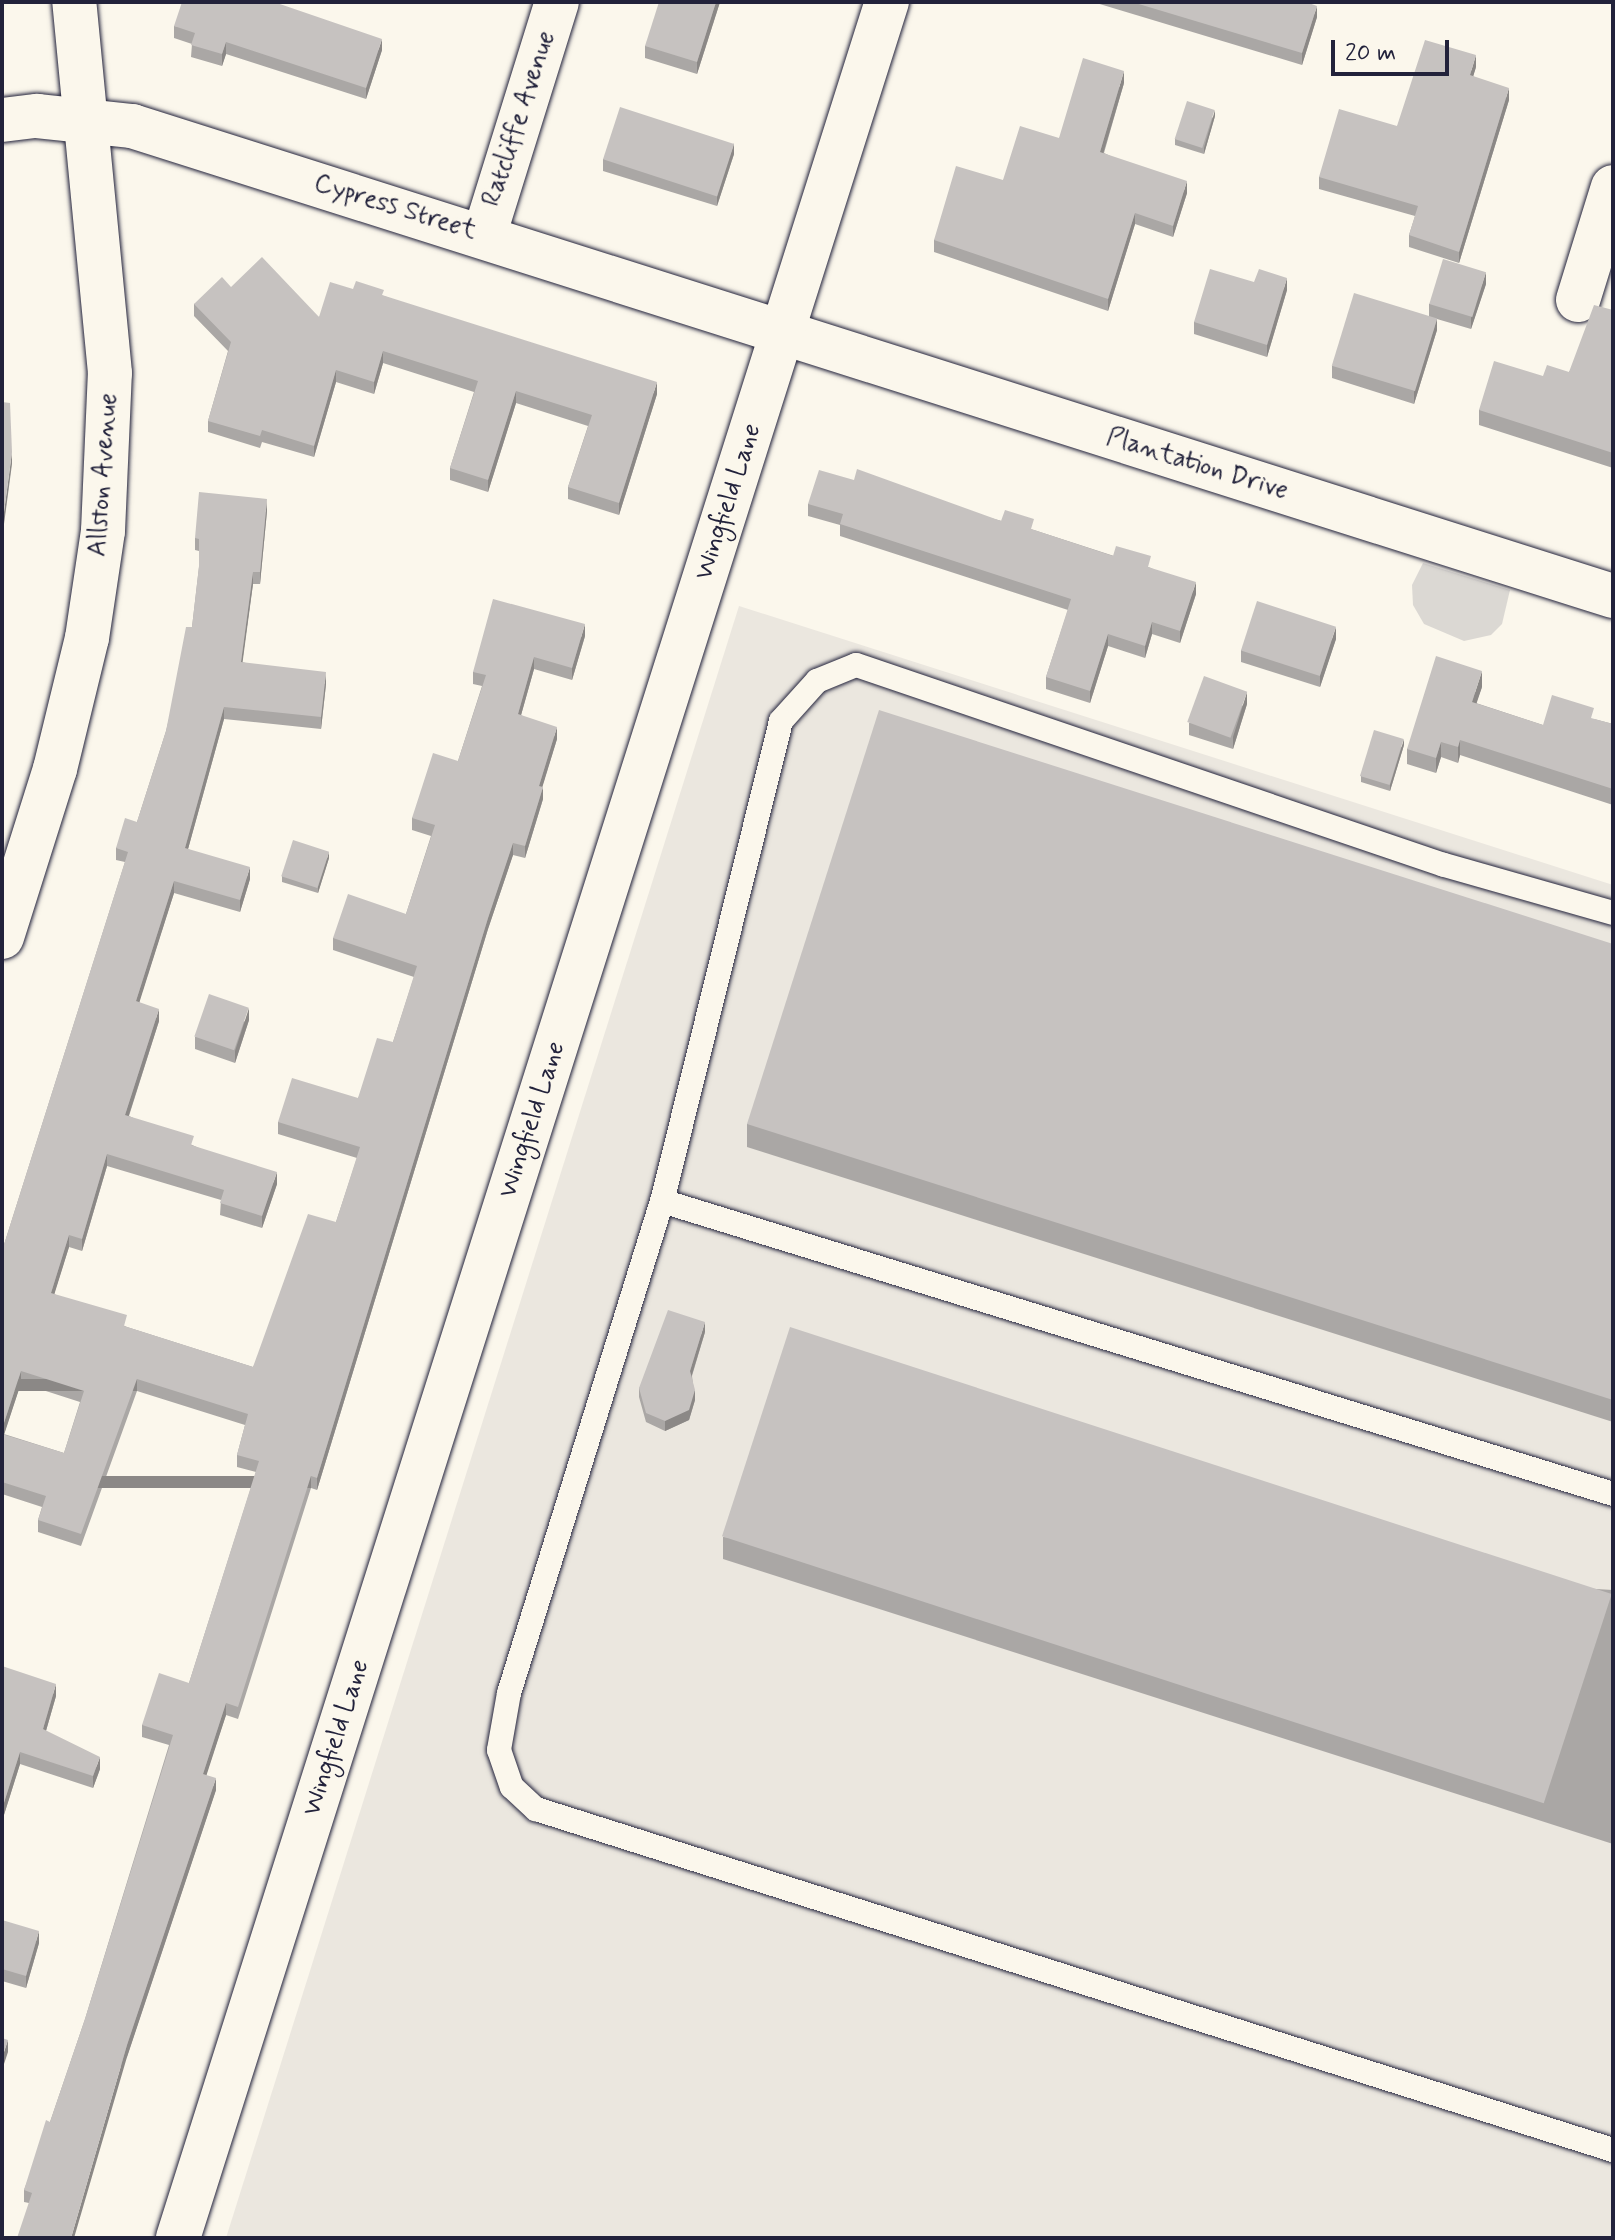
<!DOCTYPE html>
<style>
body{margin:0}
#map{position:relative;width:1615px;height:2240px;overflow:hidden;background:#fbf7ec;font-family:Mynerve,sans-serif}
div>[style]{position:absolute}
.built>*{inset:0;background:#ebe7df}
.green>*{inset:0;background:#dbd8d3}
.roads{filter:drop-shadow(0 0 2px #22223b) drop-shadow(0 0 2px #22223b)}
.lane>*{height:24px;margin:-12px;padding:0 12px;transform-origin:12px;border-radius:12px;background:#fbf7ec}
.street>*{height:44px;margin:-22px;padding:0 22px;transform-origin:22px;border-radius:22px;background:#fbf7ec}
.wall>*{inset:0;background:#aaa7a5}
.shaded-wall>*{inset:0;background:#8b8886;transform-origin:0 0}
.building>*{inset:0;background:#c6c2c0;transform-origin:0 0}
span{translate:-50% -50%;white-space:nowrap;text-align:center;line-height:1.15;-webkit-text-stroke:6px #fbf7ec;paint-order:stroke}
.street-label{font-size:26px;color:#22223b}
.frame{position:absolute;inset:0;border:4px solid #22223b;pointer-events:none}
.scale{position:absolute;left:1331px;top:40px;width:118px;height:36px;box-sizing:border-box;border:4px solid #22223b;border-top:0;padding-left:10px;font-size:24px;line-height:28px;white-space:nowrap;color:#22223b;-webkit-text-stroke:6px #fbf7ec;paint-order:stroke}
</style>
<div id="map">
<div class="built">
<i style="clip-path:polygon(739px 606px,1613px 885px,1613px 2238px,226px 2238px)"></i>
</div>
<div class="green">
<i style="clip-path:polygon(1423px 563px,1510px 590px,1502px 624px,1491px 635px,1464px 641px,1424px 624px,1413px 605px,1412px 585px)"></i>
</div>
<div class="roads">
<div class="lane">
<i style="left:1613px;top:913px;width:176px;rotate:-164.1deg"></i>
<i style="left:1444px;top:865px;width:621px;rotate:-161.21deg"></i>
<i style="left:856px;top:665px;width:42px;rotate:157.7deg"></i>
<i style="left:817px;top:681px;width:54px;rotate:132deg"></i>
<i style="left:781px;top:721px;width:495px;rotate:103.9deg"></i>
<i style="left:662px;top:1201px;width:995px;rotate:17.12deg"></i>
<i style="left:662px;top:1201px;width:515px;rotate:107.27deg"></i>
<i style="left:509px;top:1693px;width:58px;rotate:100deg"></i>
<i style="left:499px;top:1750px;width:39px;rotate:71deg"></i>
<i style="left:512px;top:1787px;width:33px;rotate:43deg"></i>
<i style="left:536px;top:1809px;width:1130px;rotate:17.57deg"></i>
</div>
<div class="street">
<i style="left:2px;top:120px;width:35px;rotate:-7deg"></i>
<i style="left:37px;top:116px;width:96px;rotate:6deg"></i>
<i style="left:132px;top:126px;width:1554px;rotate:17.61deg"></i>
<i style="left:484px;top:236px;width:245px;rotate:-72.7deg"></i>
<i style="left:1578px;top:300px;width:118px;rotate:-72.8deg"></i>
<i style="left:2px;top:937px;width:176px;rotate:-72.5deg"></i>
<i style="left:55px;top:769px;width:135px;rotate:-76.3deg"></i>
<i style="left:87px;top:638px;width:108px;rotate:-81.5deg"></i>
<i style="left:103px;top:531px;width:158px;rotate:-87.5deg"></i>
<i style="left:110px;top:373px;width:373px;rotate:-95.5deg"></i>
<i style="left:178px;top:2238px;width:2346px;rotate:-72.41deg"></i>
</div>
</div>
<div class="wall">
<i style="clip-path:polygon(720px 2px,697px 74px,645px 58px,645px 46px)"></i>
<i style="clip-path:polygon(1093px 2px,1306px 2px,1317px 17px,1302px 65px)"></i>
<i style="clip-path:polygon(174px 26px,382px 50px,366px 99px,226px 54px,222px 66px,191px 57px,192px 44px,174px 38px)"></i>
<i style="clip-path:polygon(1476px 67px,1473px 76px,1509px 100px,1459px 263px,1409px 247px,1409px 235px,1415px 216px,1319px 189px,1319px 177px,1397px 126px)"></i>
<i style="clip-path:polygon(1124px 83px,1104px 153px,1187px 193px,1173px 237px,1135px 224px,1108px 311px,934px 252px,934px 240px,1003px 180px,1059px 138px)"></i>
<i style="clip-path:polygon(1215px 116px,1204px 154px,1175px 145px,1175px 139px)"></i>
<i style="clip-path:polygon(734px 154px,717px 206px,603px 171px,603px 159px)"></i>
<i style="clip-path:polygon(1254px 282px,1287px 290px,1267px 357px,1194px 334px,1194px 322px)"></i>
<i style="clip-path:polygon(1486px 284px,1471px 329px,1437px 319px,1437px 330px,1414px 404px,1332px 378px,1332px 366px,1429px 316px,1429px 304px)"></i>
<i style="clip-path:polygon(231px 287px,319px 317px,353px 289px,384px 296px,657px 394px,619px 515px,568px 499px,568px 487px,588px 426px,516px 403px,488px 492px,450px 480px,450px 468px,474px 392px,383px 363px,374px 394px,336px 382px,314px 457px,262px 442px,260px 448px,208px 432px,208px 421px,228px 351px,194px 316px,194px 304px)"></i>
<i style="clip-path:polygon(1613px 310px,1613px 468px,1479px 425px,1479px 410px,1543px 376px,1569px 372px)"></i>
<i style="clip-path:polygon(854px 480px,1034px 530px,1151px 568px,1196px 594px,1180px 643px,1152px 634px,1145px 658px,1108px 646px,1090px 703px,1046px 689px,1046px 677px,1068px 610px,840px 536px,840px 525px,808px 516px,808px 504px)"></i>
<i style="clip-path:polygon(evenodd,267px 511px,260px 584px,253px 584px,242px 662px,326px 684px,321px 729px,224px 719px,188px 849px,250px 879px,240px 912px,174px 893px,139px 1002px,159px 1021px,129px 1116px,277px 1184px,262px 1228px,220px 1215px,221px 1200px,107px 1166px,82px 1251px,69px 1247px,54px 1294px,127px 1327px,253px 1367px,336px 1222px,357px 1158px,278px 1134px,278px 1122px,358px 1098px,393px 1042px,414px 977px,333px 950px,333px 938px,406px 914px,431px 836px,412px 830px,412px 818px,458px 761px,482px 686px,473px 684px,473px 672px,585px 636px,572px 680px,534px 669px,521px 715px,557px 739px,542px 787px,543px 799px,525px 858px,513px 855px,488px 929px,317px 1490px,311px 1488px,238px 1719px,226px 1715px,206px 1775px,216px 1790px,127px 2057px,29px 2203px,24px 2202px,24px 2190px,50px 2122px,85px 2019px,169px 1745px,142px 1737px,142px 1725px,189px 1683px,256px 1472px,237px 1467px,237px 1455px,245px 1425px,137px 1391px,81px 1546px,38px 1532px,38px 1520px,42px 1507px,2px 1494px,2px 1251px,125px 862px,116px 860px,116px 848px,137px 822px,166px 731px,192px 627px,199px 567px,199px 551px,195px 550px,195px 538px,267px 511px,21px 1383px,80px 1402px,64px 1453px,4px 1434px,21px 1383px)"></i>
<i style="clip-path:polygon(1336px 639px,1320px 687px,1241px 662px,1241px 650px)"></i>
<i style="clip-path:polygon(1482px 687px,1476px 703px,1543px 725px,1594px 719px,1613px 724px,1613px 805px,1460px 755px,1458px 763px,1441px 757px,1436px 773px,1407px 764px,1407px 749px)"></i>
<i style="clip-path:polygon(1247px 704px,1233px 749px,1189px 735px,1189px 723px)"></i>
<i style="clip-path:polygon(1404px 745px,1390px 791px,1361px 782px,1361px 776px)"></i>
<i style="clip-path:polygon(329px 858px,318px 893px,282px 882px,282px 876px)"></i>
<i style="clip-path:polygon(1613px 944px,1613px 1422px,747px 1147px,747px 1124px)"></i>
<i style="clip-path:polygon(249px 1020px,235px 1063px,195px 1049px,195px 1037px)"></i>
<i style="clip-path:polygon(705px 1332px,692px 1376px,695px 1400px,689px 1420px,665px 1431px,646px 1422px,639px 1397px,639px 1388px)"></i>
<i style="clip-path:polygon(723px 1537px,1613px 1590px,1613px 1844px,723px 1559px)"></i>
<i style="clip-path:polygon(2px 1666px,56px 1696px,46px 1731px,100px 1769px,93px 1788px,20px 1764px,3px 1818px,2px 1818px)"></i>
<i style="clip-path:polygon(2px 1920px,39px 1943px,26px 1988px,2px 1981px)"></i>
</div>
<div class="shaded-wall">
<i style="clip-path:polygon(716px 2px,720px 2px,697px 74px,697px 62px)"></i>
<i style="clip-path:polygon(1317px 6px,1317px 17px,1302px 65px,1302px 53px)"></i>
<i style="clip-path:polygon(382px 39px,382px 50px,366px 99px,366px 88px)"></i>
<i style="clip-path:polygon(226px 42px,226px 54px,222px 66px,222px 54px)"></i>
<i style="clip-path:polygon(1476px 55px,1476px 67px,1470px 87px,1470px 75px)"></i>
<i style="clip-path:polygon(1124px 71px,1124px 83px,1100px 164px,1100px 152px)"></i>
<i style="clip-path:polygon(1509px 88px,1509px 100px,1459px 263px,1459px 252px)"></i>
<i style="clip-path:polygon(1215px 110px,1215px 116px,1204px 154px,1204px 148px)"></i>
<i style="clip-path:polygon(734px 143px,734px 154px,717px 206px,717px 195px)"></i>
<i style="clip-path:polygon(1187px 181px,1187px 193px,1173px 237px,1173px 226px)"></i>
<i style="clip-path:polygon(1135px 213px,1135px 224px,1108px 311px,1108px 299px)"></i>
<i style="clip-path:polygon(1486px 272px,1486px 284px,1471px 329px,1471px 318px)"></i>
<i style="clip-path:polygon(1287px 278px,1287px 290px,1267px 357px,1267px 345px)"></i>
<i style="clip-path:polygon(1437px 319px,1437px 330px,1414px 404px,1414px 392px)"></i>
<i style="clip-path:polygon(383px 351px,383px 363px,374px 394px,374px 382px)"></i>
<i style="clip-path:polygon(336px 370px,336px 382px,314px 457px,314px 446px)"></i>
<i style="clip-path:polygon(657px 382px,657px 394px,619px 515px,619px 503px)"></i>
<i style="clip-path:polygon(516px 391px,516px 403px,488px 492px,488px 480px)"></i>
<i style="clip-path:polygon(12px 452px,12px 464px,2px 539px,2px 527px)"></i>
<i style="clip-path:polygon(267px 499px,267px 511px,260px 584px,260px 572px)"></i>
<i style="clip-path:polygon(253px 572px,253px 584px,241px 674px,241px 662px)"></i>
<i style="clip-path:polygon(1196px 582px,1196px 594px,1180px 643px,1180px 631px)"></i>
<i style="clip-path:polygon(1152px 622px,1152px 634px,1145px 658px,1145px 646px)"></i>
<i style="clip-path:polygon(585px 624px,585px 636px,572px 680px,572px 668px)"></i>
<i style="clip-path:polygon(1336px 627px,1336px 639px,1320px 687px,1320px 675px)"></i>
<i style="clip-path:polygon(1108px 634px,1108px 646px,1090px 703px,1090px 691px)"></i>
<i style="clip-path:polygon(534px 657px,534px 669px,518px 726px,518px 714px)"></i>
<i style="clip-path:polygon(1482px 671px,1482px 687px,1472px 717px,1472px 702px)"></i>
<i style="clip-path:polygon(326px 672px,326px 684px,321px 729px,321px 717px)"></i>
<i style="clip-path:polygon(1247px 692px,1247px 704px,1233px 749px,1233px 737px)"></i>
<i style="clip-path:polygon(224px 707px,224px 719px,185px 860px,185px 848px)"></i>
<i style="clip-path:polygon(557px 727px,557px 739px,539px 798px,539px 786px)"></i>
<i style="clip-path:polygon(1404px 739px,1404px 745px,1390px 791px,1390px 785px)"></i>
<i style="clip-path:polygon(1460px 740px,1460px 755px,1458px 763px,1458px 747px)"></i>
<i style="clip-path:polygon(1441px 742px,1441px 757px,1436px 773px,1436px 758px)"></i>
<i style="clip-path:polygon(543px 787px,543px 799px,525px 858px,525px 846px)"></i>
<i style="clip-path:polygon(513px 843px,513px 855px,488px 929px,317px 1490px,317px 1478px,488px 918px)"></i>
<i style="clip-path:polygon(329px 852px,329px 858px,318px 893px,318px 887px)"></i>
<i style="clip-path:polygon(250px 867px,250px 879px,240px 912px,240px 900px)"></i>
<i style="clip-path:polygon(174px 881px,174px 893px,136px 1013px,136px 1001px)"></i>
<i style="clip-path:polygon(249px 1008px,249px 1020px,235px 1063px,235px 1051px)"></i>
<i style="clip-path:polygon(159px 1009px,159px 1021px,125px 1127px,125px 1115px)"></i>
<i style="clip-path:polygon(107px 1154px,107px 1166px,82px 1251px,82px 1239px)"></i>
<i style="clip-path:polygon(277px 1172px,277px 1184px,262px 1228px,262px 1216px)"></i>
<i style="clip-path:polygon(69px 1235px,69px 1247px,51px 1305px,51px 1293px)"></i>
<i style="clip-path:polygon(705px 1322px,705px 1332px,690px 1381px,690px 1371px)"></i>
<i style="clip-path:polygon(21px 1371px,21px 1383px,2px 1441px,2px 1429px)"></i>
<i style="left:137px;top:1379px;width:12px;height:165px;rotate:90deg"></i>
<i style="clip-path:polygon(695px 1390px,695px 1400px,689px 1420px,665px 1431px,665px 1421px)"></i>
<i style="left:311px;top:1476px;width:12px;height:242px;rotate:90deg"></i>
<i style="clip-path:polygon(56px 1684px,56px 1696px,43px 1741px,43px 1729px)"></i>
<i style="clip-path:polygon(226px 1703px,226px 1715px,203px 1786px,203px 1774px)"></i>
<i style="clip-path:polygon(20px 1752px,20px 1764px,3px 1818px,3px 1806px)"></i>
<i style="clip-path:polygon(100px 1757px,100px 1769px,93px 1788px,93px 1776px)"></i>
<i style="clip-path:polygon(216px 1778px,216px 1790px,127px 2057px,74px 2238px,71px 2238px,127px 2045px)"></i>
<i style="clip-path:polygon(39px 1931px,39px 1943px,26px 1988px,26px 1976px)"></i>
<i style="clip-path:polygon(8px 2040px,8px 2052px,2px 2070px,2px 2058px)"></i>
</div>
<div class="building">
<i style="clip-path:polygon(182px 2px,274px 2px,382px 39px,366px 88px,226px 42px,222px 54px,191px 45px,195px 33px,174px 26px)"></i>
<i style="clip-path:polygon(659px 2px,716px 2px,697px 62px,645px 46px)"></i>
<i style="clip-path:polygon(1132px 2px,1306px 2px,1317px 6px,1302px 53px)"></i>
<i style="clip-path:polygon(1425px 40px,1476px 55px,1470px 75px,1509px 88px,1459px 252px,1409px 235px,1418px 206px,1319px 177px,1339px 109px,1397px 126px)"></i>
<i style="clip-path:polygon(1083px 58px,1124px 71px,1100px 152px,1187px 181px,1173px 226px,1135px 213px,1108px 299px,934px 240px,956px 166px,1003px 180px,1020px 126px,1059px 138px)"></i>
<i style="left:1187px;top:101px;width:29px;height:40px;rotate:18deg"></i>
<i style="left:620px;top:107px;width:120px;height:55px;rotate:18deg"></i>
<i style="clip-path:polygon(262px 257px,319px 317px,330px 282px,353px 289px,356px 281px,384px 290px,382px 295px,657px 382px,619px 503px,568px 487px,592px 415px,516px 391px,488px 480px,450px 468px,478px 381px,383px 351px,374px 382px,336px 370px,314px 446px,262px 430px,260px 436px,208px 421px,231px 342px,194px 304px,222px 277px,231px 287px)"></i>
<i style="left:1443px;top:259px;width:45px;height:47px;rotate:17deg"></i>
<i style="clip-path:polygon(1210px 269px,1254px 282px,1259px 269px,1287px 278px,1267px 345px,1194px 322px)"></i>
<i style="left:1354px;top:293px;width:87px;height:76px;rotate:17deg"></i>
<i style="clip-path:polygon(1594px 305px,1613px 310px,1613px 453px,1479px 410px,1494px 361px,1543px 376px,1547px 365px,1569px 372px)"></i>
<i style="clip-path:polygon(2px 402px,10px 403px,12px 452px,2px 527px)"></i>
<i style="clip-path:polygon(857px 469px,1001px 521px,1005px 510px,1034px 519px,1031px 529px,1113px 556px,1116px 546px,1151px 556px,1148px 567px,1196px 582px,1180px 631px,1152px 622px,1145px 646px,1108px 634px,1090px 691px,1046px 677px,1071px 599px,840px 524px,843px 514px,808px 504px,819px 470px,854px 480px)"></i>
<i style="clip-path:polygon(199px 492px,267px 499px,260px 572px,253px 572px,241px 662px,326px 672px,321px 717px,224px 707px,185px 848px,250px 867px,240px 900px,174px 881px,136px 1001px,159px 1009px,125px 1115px,194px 1136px,191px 1145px,277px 1172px,262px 1216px,220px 1203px,224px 1190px,107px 1154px,82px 1239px,69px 1235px,51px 1293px,127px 1315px,124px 1326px,253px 1367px,308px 1214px,336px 1222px,360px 1147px,278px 1122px,292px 1078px,358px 1098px,377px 1038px,393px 1042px,417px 966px,333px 938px,348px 894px,406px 914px,435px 825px,412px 818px,433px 753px,458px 761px,486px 675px,473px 672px,493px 599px,585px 624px,572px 668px,534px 657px,518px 714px,557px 727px,539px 786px,543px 787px,525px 846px,513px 843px,488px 918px,317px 1478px,311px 1476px,238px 1707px,226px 1703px,203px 1774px,216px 1778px,127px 2045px,71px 2238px,17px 2238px,32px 2193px,24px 2190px,46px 2120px,50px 2122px,85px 2019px,173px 1735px,142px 1725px,159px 1673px,189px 1683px,259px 1461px,237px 1455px,248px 1414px,137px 1379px,81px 1534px,38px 1520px,46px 1496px,2px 1482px,2px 1434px,64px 1453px,84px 1391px,21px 1371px,2px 1429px,2px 1251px,128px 852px,116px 848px,125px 818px,137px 822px,166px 731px,186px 627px,192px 627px,199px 566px,199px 539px,195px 538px)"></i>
<i style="left:1257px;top:601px;width:83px;height:52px;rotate:18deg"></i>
<i style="clip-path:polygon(1436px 656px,1482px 671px,1472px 702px,1543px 725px,1552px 695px,1594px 708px,1591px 718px,1613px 724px,1611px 736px,1613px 736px,1613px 789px,1460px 740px,1458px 747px,1441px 742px,1436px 758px,1407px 749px)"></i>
<i style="left:1204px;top:676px;width:46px;height:49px;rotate:20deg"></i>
<i style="clip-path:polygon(879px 710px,1613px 944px,1613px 1400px,747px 1124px)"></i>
<i style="left:1374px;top:730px;width:31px;height:48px;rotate:17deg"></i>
<i style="left:293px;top:840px;width:38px;height:38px;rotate:18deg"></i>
<i style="left:209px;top:994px;width:42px;height:45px;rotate:19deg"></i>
<i style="clip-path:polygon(668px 1310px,705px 1322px,690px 1371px,695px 1390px,689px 1410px,665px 1421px,646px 1413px,639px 1388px)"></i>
<i style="left:790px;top:1327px;width:864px;height:220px;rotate:18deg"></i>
<i style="clip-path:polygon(2px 1666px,56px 1684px,43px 1729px,100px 1757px,93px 1776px,20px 1752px,3px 1806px,2px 1806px)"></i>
<i style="clip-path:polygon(2px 1920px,39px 1931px,26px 1976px,2px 1969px)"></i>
<i style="clip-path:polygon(2px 2038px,8px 2040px,2px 2058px)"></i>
</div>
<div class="street-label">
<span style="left:520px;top:119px;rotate:-72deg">Ratcliffe Avenue</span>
<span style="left:395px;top:208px;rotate:17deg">Cypress Street</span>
<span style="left:1197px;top:465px;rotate:17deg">Plantation Drive</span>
<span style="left:104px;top:475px;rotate:-86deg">Allston Avenue</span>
<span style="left:729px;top:502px;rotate:-72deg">Wingfield Lane</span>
<span style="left:533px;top:1120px;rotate:-72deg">Wingfield Lane</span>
<span style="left:337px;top:1738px;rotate:-72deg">Wingfield Lane</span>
</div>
<div class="frame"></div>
<div class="scale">20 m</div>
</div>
